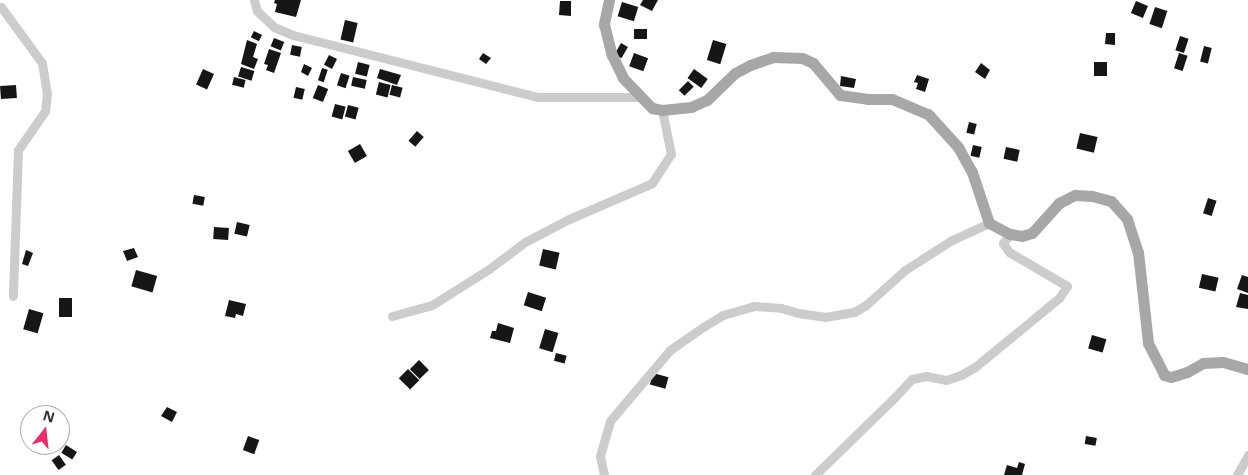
<!DOCTYPE html>
<style>
body{margin:0}
#map{position:relative;width:1248px;height:475px;overflow:hidden;background:#fff;font-family:"Open Sans",sans-serif}
div>[style]{position:absolute}
.building>*{inset:0;background:#161616;transform-origin:0 0}
.minor>*{height:9px;margin:-4.5px;padding:0 4.5px;transform-origin:4.5px;border-radius:4.5px;background:#ccc}
.major>*{height:11px;margin:-5.5px;padding:0 5.5px;transform-origin:5.5px;border-radius:5.5px;background:#a7a7a7}
span{translate:-50% -50%;white-space:nowrap;text-align:center;line-height:1.15;-webkit-text-stroke:5px #fff;paint-order:stroke}
.north{position:absolute;left:20px;top:405px;width:50px;height:50px;box-sizing:border-box;background:#fff;border:1px solid #acacac;border-radius:50%;rotate:16deg;font-size:14px;font-weight:700;line-height:20px;text-align:center;color:#2f2f2f}
.north::after{content:'';display:block;margin:auto;width:18px;height:22px;background:#e92e6a;clip-path:polygon(50% 0,100% 100%,50% 72%,0 100%)}
</style>
<div id="map">
<div class="building">
<i style="clip-path:polygon(275px 0,301px 0,296px 17px,275px 12px,277px 4px,274px 3px)"></i>
<i style="clip-path:polygon(643px 0,658px 0,652px 11px,640px 5px)"></i>
<i style="clip-path:polygon(560px 1px,571px 1px,571px 16px,559px 15px)"></i>
<i style="left:1136px;top:1px;width:13px;height:13px;rotate:23deg"></i>
<i style="left:622px;top:2px;width:17px;height:15px;rotate:17deg"></i>
<i style="left:1155px;top:7px;width:13px;height:18px;rotate:18deg"></i>
<i style="left:345px;top:20px;width:13px;height:20px;rotate:13deg"></i>
<i style="left:634px;top:29px;width:13px;height:10px"></i>
<i style="left:254px;top:31px;width:9px;height:7px;rotate:27deg"></i>
<i style="clip-path:polygon(1106px 33px,1115px 33px,1115px 45px,1105px 44px)"></i>
<i style="left:1180px;top:36px;width:9px;height:15px;rotate:18deg"></i>
<i style="left:274px;top:38px;width:11px;height:9px;rotate:22deg"></i>
<i style="clip-path:polygon(247px 40px,257px 44px,253px 57px,258px 59px,254px 69px,241px 64px)"></i>
<i style="left:713px;top:40px;width:14px;height:21px;rotate:17deg"></i>
<i style="left:621px;top:43px;width:8px;height:13px;rotate:30deg"></i>
<i style="left:292px;top:45px;width:10px;height:10px;rotate:11deg"></i>
<i style="left:1204px;top:46px;width:8px;height:16px;rotate:14deg"></i>
<i style="clip-path:polygon(269px 49px,281px 53px,274px 73px,266px 70px,268px 65px,264px 64px)"></i>
<i style="clip-path:polygon(483px 53px,491px 58px,486px 64px,479px 59px)"></i>
<i style="left:634px;top:53px;width:15px;height:14px;rotate:20deg"></i>
<i style="left:1179px;top:53px;width:9px;height:16px;rotate:18deg"></i>
<i style="left:329px;top:55px;width:9px;height:11px;rotate:27deg"></i>
<i style="left:358px;top:62px;width:12px;height:12px;rotate:14deg"></i>
<i style="left:1094px;top:62px;width:13px;height:14px"></i>
<i style="clip-path:polygon(981px 63px,990px 70px,985px 79px,975px 72px)"></i>
<i style="clip-path:polygon(304px 64px,312px 68px,308px 76px,301px 72px)"></i>
<i style="left:241px;top:67px;width:14px;height:10px;rotate:17deg"></i>
<i style="left:322px;top:68px;width:6px;height:13px;rotate:18deg"></i>
<i style="left:203px;top:69px;width:12px;height:17px;rotate:24deg"></i>
<i style="clip-path:polygon(380px 69px,401px 75px,397px 85px,377px 78px)"></i>
<i style="left:694px;top:69px;width:17px;height:11px;rotate:36deg"></i>
<i style="left:341px;top:73px;width:9px;height:13px;rotate:18deg"></i>
<i style="clip-path:polygon(917px 75px,929px 79px,925px 92px,916px 89px,918px 83px,914px 82px)"></i>
<i style="clip-path:polygon(841px 76px,856px 79px,854px 88px,840px 86px)"></i>
<i style="left:234px;top:77px;width:12px;height:8px;rotate:14deg"></i>
<i style="left:353px;top:77px;width:14px;height:9px;rotate:12deg"></i>
<i style="left:688px;top:81px;width:8px;height:13px;rotate:45deg"></i>
<i style="left:379px;top:82px;width:12px;height:13px;rotate:14deg"></i>
<i style="left:16px;top:85px;width:13px;height:16px;rotate:86deg"></i>
<i style="left:318px;top:85px;width:11px;height:14px;rotate:22deg"></i>
<i style="left:392px;top:85px;width:11px;height:10px;rotate:15deg"></i>
<i style="left:296px;top:87px;width:9px;height:11px;rotate:13deg"></i>
<i style="left:335px;top:104px;width:11px;height:13px;rotate:15deg"></i>
<i style="left:348px;top:105px;width:11px;height:12px;rotate:15deg"></i>
<i style="left:969px;top:122px;width:8px;height:11px;rotate:14deg"></i>
<i style="left:417px;top:131px;width:9px;height:13px;rotate:41deg"></i>
<i style="left:1080px;top:133px;width:18px;height:16px;rotate:13deg"></i>
<i style="left:360px;top:144px;width:14px;height:14px;rotate:60deg"></i>
<i style="left:973px;top:145px;width:9px;height:11px;rotate:13deg"></i>
<i style="left:1006px;top:147px;width:14px;height:12px;rotate:12deg"></i>
<i style="left:194px;top:195px;width:11px;height:9px;rotate:10deg"></i>
<i style="left:1208px;top:198px;width:9px;height:16px;rotate:18deg"></i>
<i style="left:237px;top:222px;width:13px;height:12px;rotate:13deg"></i>
<i style="left:214px;top:227px;width:15px;height:12px;rotate:4deg"></i>
<i style="clip-path:polygon(134px 248px,138px 257px,127px 261px,123px 251px)"></i>
<i style="left:543px;top:249px;width:17px;height:17px;rotate:13deg"></i>
<i style="clip-path:polygon(26px 250px,33px 253px,28px 266px,22px 264px)"></i>
<i style="left:136px;top:270px;width:22px;height:17px;rotate:16deg"></i>
<i style="left:1202px;top:274px;width:17px;height:14px;rotate:13deg"></i>
<i style="clip-path:polygon(1242px 275px,1248px 277px,1248px 293px,1237px 289px)"></i>
<i style="left:528px;top:292px;width:19px;height:14px;rotate:18deg"></i>
<i style="clip-path:polygon(1240px 293px,1248px 295px,1248px 309px,1236px 307px)"></i>
<i style="left:59px;top:298px;width:13px;height:19px"></i>
<i style="clip-path:polygon(229px 300px,246px 304px,243px 316px,236px 314px,235px 318px,225px 316px)"></i>
<i style="left:29px;top:309px;width:15px;height:21px;rotate:16deg"></i>
<i style="clip-path:polygon(498px 323px,514px 328px,510px 343px,490px 338px,492px 331px,496px 331px)"></i>
<i style="left:545px;top:329px;width:14px;height:20px;rotate:17deg"></i>
<i style="left:1092px;top:335px;width:15px;height:14px;rotate:16deg"></i>
<i style="left:556px;top:353px;width:11px;height:8px;rotate:15deg"></i>
<i style="left:419px;top:360px;width:14px;height:13px;rotate:45deg"></i>
<i style="left:408px;top:369px;width:16px;height:13px;rotate:45deg"></i>
<i style="left:653px;top:373px;width:16px;height:12px;rotate:15deg"></i>
<i style="clip-path:polygon(167px 407px,177px 412px,172px 422px,161px 416px)"></i>
<i style="left:248px;top:436px;width:12px;height:15px;rotate:20deg"></i>
<i style="left:1086px;top:436px;width:11px;height:8px;rotate:10deg"></i>
<i style="left:66px;top:445px;width:13px;height:9px;rotate:32deg"></i>
<i style="left:59px;top:455px;width:12px;height:9px;rotate:55deg"></i>
<i style="clip-path:polygon(1019px 462px,1025px 464px,1022px 475px,1004px 475px,1007px 465px,1017px 468px)"></i>
</div>
<div class="minor">
<i style="left:254px;top:0;width:11px;rotate:75deg"></i>
<i style="left:257px;top:11px;width:23px;rotate:43deg"></i>
<i style="left:274px;top:27px;width:21px;rotate:23deg"></i>
<i style="left:293px;top:35px;width:253px;rotate:14.2deg"></i>
<i style="left:538px;top:97px;width:101px"></i>
<i style="left:1px;top:7px;width:69px;rotate:53.8deg"></i>
<i style="left:42px;top:63px;width:30px;rotate:81deg"></i>
<i style="left:47px;top:93px;width:18px;rotate:96deg"></i>
<i style="left:45px;top:111px;width:47px;rotate:124.7deg"></i>
<i style="left:18px;top:150px;width:146px;rotate:92deg"></i>
<i style="left:392px;top:316px;width:41px;rotate:-15.4deg"></i>
<i style="left:432px;top:305px;width:67px;rotate:-32.3deg"></i>
<i style="left:489px;top:269px;width:45px;rotate:-36.9deg"></i>
<i style="left:525px;top:242px;width:50px;rotate:-27.6deg"></i>
<i style="left:569px;top:219px;width:90px;rotate:-23.4deg"></i>
<i style="left:652px;top:183px;width:35px;rotate:-57deg"></i>
<i style="left:671px;top:154px;width:45px;rotate:-101.6deg"></i>
<i style="left:604px;top:475px;width:19px;rotate:-102deg"></i>
<i style="left:600px;top:456px;width:36px;rotate:-74deg"></i>
<i style="left:610px;top:421px;width:93px;rotate:-49.8deg"></i>
<i style="left:670px;top:350px;width:40px;rotate:-34.9deg"></i>
<i style="left:703px;top:327px;width:23px;rotate:-31deg"></i>
<i style="left:723px;top:315px;width:32px;rotate:-16deg"></i>
<i style="left:754px;top:306px;width:27px;rotate:4deg"></i>
<i style="left:781px;top:308px;width:18px;rotate:16deg"></i>
<i style="left:798px;top:313px;width:27px;rotate:8deg"></i>
<i style="left:825px;top:317px;width:29px;rotate:-10deg"></i>
<i style="left:854px;top:312px;width:14px;rotate:-30deg"></i>
<i style="left:866px;top:305px;width:52px;rotate:-41.9deg"></i>
<i style="left:905px;top:270px;width:56px;rotate:-32.6deg"></i>
<i style="left:952px;top:240px;width:41px;rotate:-24.7deg"></i>
<i style="left:815px;top:475px;width:110px;rotate:-44.3deg"></i>
<i style="left:894px;top:398px;width:26px;rotate:-47deg"></i>
<i style="left:912px;top:379px;width:14px;rotate:-12deg"></i>
<i style="left:926px;top:376px;width:20px;rotate:11deg"></i>
<i style="left:946px;top:380px;width:16px;rotate:-18deg"></i>
<i style="left:961px;top:375px;width:16px;rotate:-30deg"></i>
<i style="left:975px;top:367px;width:109px;rotate:-39.4deg"></i>
<i style="left:1059px;top:298px;width:14px;rotate:-56deg"></i>
<i style="left:1067px;top:286px;width:67px;rotate:-149.6deg"></i>
<i style="left:1009px;top:252px;width:11px;rotate:-124deg"></i>
<i style="left:1003px;top:243px;width:11px;rotate:-52deg"></i>
<i style="left:1237px;top:475px;width:23px;rotate:-61deg"></i>
</div>
<div class="major">
<i style="left:609px;top:0;width:25px;rotate:102deg"></i>
<i style="left:604px;top:24px;width:32px;rotate:76deg"></i>
<i style="left:612px;top:55px;width:25px;rotate:64deg"></i>
<i style="left:623px;top:78px;width:42px;rotate:46deg"></i>
<i style="left:652px;top:108px;width:10px;rotate:11deg"></i>
<i style="left:662px;top:110px;width:29px;rotate:-6deg"></i>
<i style="left:691px;top:107px;width:17px;rotate:-24deg"></i>
<i style="left:707px;top:100px;width:39px;rotate:-44deg"></i>
<i style="left:735px;top:73px;width:17px;rotate:-28deg"></i>
<i style="left:750px;top:65px;width:24px;rotate:-19deg"></i>
<i style="left:773px;top:57px;width:29px;rotate:2deg"></i>
<i style="left:802px;top:58px;width:12px;rotate:24deg"></i>
<i style="left:813px;top:63px;width:42px;rotate:49.8deg"></i>
<i style="left:840px;top:95px;width:28px;rotate:8deg"></i>
<i style="left:868px;top:99px;width:24px"></i>
<i style="left:892px;top:99px;width:39px;rotate:23deg"></i>
<i style="left:928px;top:114px;width:45px;rotate:47.7deg"></i>
<i style="left:958px;top:147px;width:29px;rotate:61deg"></i>
<i style="left:972px;top:172px;width:54px;rotate:71.6deg"></i>
<i style="left:989px;top:223px;width:24px;rotate:28deg"></i>
<i style="left:1010px;top:234px;width:12px;rotate:9deg"></i>
<i style="left:1022px;top:236px;width:10px;rotate:-17deg"></i>
<i style="left:1032px;top:233px;width:40px;rotate:-48deg"></i>
<i style="left:1059px;top:203px;width:18px;rotate:-27deg"></i>
<i style="left:1075px;top:195px;width:17px;rotate:3deg"></i>
<i style="left:1092px;top:196px;width:20px;rotate:15deg"></i>
<i style="left:1111px;top:201px;width:24px;rotate:48deg"></i>
<i style="left:1127px;top:219px;width:35px;rotate:72deg"></i>
<i style="left:1138px;top:252px;width:92px;rotate:83.7deg"></i>
<i style="left:1148px;top:343px;width:36px;rotate:63deg"></i>
<i style="left:1164px;top:375px;width:7px;rotate:16deg"></i>
<i style="left:1171px;top:377px;width:17px;rotate:-17deg"></i>
<i style="left:1187px;top:372px;width:18px;rotate:-29deg"></i>
<i style="left:1203px;top:363px;width:20px;rotate:-3deg"></i>
<i style="left:1223px;top:362px;width:26px;rotate:16deg"></i>
</div>
<div class="north">N</div>
</div>
